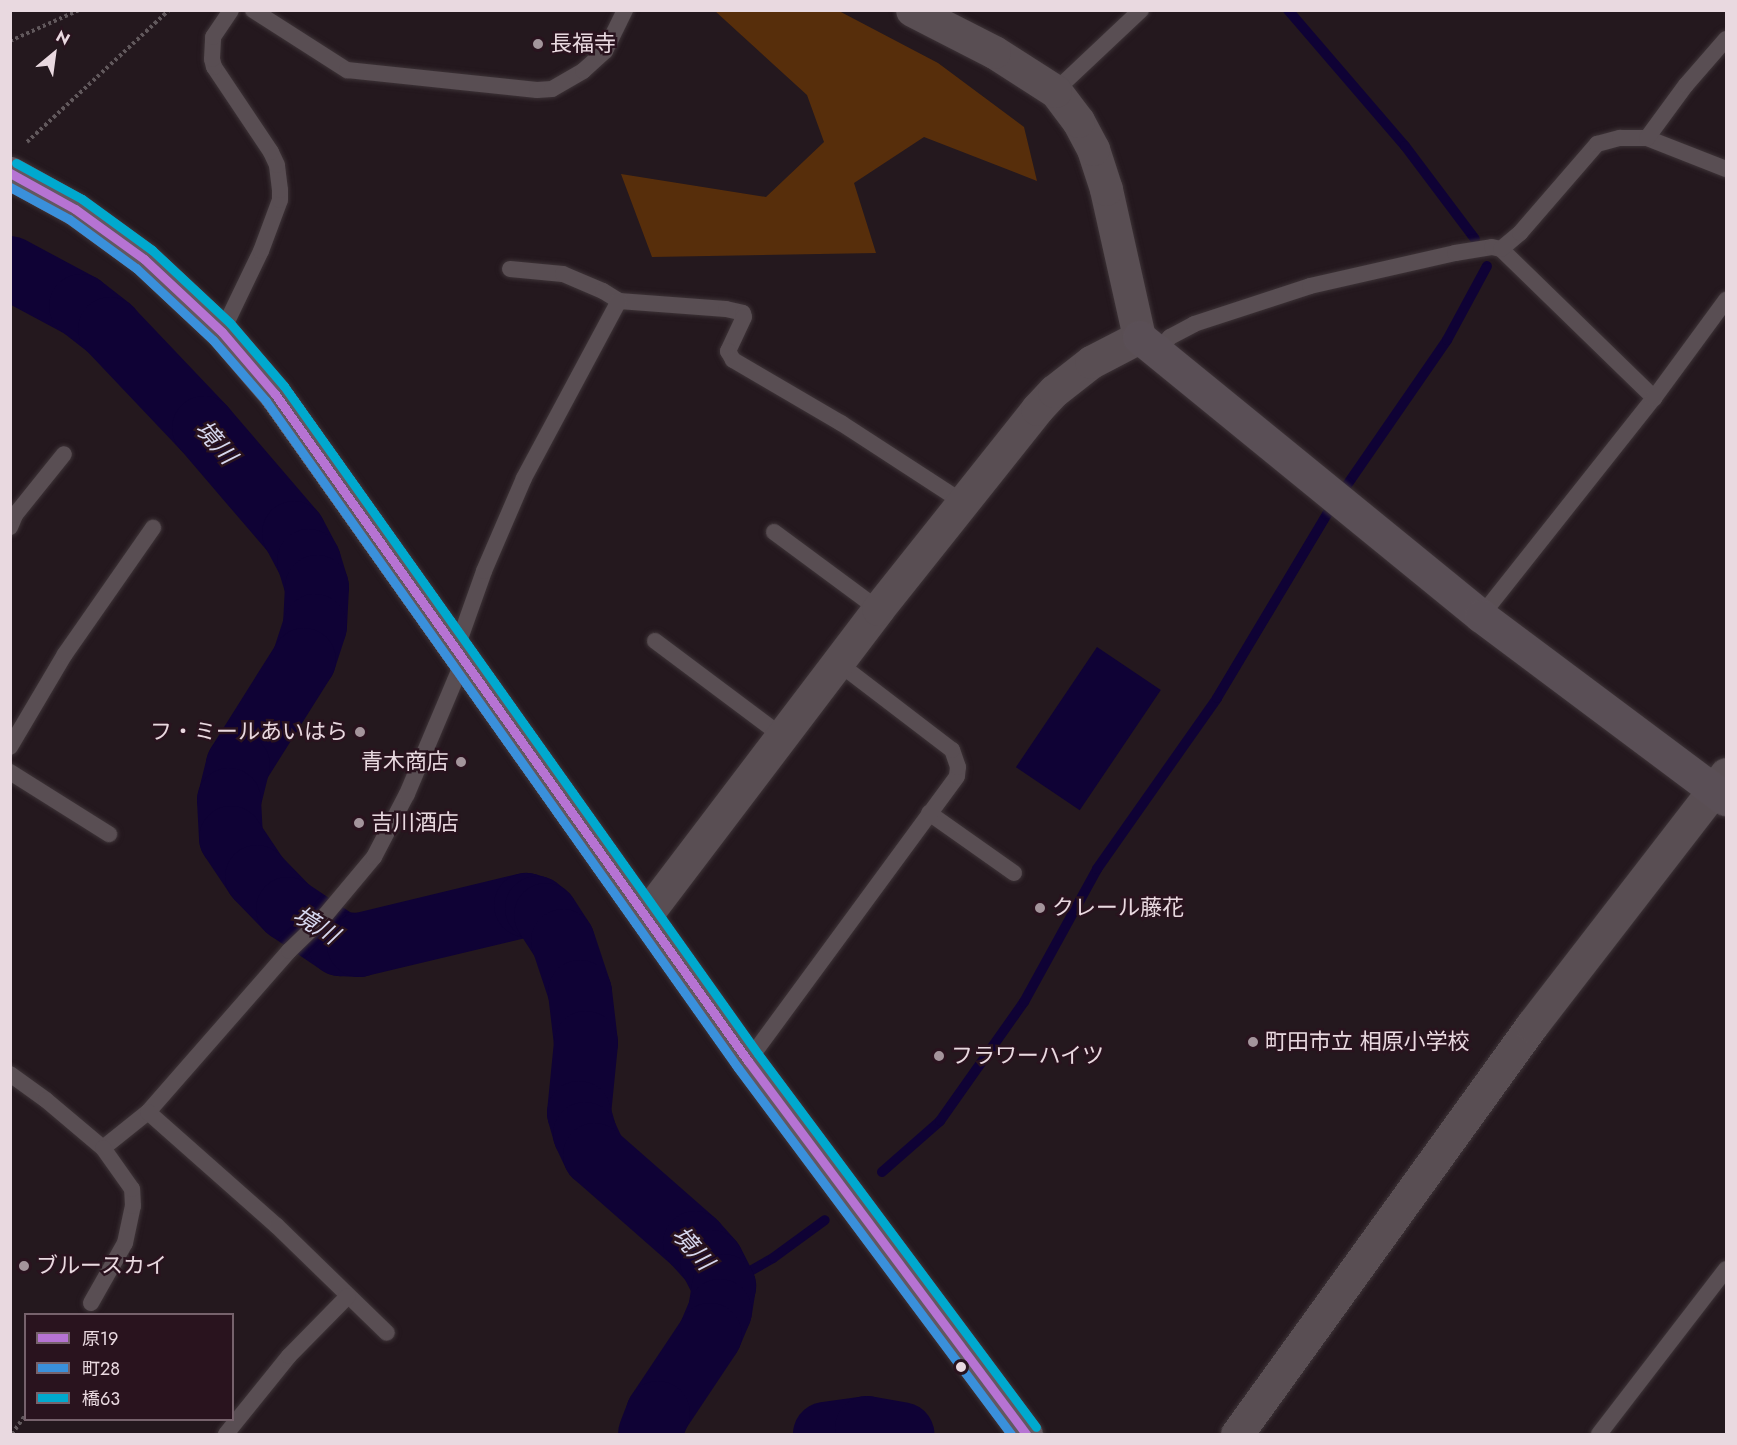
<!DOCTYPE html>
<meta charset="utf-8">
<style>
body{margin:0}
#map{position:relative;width:1737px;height:1445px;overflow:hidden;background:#24181e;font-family:Jost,"Noto Sans JP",sans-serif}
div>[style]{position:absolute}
.green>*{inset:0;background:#572e0b}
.water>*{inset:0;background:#0f0235;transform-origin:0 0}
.stream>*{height:10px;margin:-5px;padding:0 5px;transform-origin:5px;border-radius:5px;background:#0f0235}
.river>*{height:64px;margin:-32px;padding:0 32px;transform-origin:32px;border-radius:32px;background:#0f0235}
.path>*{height:4px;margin-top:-2px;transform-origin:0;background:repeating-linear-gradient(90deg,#61585c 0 3px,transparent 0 6px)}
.roads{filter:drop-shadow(0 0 2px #3d3337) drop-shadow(0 0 2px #3d3337)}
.lane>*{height:16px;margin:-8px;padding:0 8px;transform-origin:8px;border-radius:8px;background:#594e53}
.street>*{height:33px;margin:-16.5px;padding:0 16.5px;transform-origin:16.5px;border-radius:16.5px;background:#594e53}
.secondary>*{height:33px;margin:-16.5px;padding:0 16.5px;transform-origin:16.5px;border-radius:16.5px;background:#5a4f56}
.primary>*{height:33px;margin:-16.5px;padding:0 16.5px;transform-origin:16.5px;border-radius:16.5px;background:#625760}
.bus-1>*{height:9px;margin:-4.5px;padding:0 4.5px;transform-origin:4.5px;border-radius:4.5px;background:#b673d3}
.bus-2>*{height:9px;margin:-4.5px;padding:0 4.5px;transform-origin:4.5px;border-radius:4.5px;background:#3a90db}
.bus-3>*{height:9px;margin:-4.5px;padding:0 4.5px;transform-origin:4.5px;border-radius:4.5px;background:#00a9ce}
.dots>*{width:16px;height:16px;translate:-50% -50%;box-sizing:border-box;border:3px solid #29131e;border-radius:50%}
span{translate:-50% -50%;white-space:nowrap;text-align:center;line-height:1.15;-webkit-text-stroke:5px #29131e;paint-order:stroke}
.poi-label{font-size:22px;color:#e9d9e0}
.left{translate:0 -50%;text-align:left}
.right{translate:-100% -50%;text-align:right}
.water-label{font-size:24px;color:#d6d7ee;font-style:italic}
.frame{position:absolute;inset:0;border:12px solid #e9d9e0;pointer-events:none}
.legend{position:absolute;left:24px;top:1313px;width:210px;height:108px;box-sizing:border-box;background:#29131e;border:2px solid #76626c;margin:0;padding:8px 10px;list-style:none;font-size:18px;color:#e9d9e0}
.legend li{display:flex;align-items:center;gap:12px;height:30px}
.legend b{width:30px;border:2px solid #76626c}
.north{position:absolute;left:24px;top:24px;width:60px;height:60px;-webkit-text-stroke:4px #29131e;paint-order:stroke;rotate:29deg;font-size:16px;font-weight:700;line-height:24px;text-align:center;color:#e9d9e0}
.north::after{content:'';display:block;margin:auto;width:21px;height:27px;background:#e9d9e0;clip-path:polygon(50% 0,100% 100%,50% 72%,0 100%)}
</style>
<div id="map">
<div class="green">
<i style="clip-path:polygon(839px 11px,938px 63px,1024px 127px,1037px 181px,924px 137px,854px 183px,876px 253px,652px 257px,621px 174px,766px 197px,824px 142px,807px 95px,715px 11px)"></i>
</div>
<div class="water">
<i style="left:1097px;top:647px;width:77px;height:145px;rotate:34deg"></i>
</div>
<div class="stream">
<i style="left:1288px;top:10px;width:179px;rotate:49.3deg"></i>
<i style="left:1405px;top:146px;width:116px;rotate:53deg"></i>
<i style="left:882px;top:1172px;width:77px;rotate:-41.3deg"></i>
<i style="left:940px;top:1121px;width:146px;rotate:-54.8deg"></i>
<i style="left:1024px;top:1002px;width:152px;rotate:-61.2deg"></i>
<i style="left:1097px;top:869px;width:209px;rotate:-54.9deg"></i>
<i style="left:1217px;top:698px;width:214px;rotate:-59.1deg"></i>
<i style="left:1327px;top:514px;width:211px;rotate:-55.4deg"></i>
<i style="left:1447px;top:340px;width:84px;rotate:-61.6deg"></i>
<i style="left:724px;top:1286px;width:56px;rotate:-29.7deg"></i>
<i style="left:773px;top:1258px;width:64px;rotate:-36.2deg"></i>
</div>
<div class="river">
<i style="left:10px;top:268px;width:81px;rotate:28.2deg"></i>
<i style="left:81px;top:306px;width:37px;rotate:38deg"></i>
<i style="left:110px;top:329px;width:137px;rotate:46.5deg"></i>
<i style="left:204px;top:428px;width:138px;rotate:49.4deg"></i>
<i style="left:294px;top:533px;width:32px;rotate:62deg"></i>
<i style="left:309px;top:561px;width:27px;rotate:73deg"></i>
<i style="left:317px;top:587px;width:39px;rotate:93deg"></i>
<i style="left:315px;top:626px;width:36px;rotate:108deg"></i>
<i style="left:304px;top:660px;width:124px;rotate:122.2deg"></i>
<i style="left:238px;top:765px;width:36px;rotate:104deg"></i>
<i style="left:229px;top:800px;width:38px;rotate:87deg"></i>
<i style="left:231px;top:838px;width:47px;rotate:56.3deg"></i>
<i style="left:257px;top:877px;width:45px;rotate:45.9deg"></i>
<i style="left:288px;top:909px;width:63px;rotate:33.9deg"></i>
<i style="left:340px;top:944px;width:19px;rotate:3deg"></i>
<i style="left:359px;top:945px;width:172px;rotate:-13.5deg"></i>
<i style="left:526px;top:905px;width:11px;rotate:15deg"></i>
<i style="left:537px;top:908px;width:11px;rotate:38deg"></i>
<i style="left:546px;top:915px;width:31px;rotate:57deg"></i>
<i style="left:563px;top:941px;width:54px;rotate:71.6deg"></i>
<i style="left:580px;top:992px;width:51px;rotate:83.3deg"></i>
<i style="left:586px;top:1043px;width:70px;rotate:95.7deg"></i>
<i style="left:579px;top:1113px;width:22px;rotate:74deg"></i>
<i style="left:585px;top:1134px;width:23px;rotate:65deg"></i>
<i style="left:595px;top:1155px;width:133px;rotate:41.3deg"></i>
<i style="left:695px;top:1243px;width:25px;rotate:48deg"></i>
<i style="left:712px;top:1262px;width:27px;rotate:63deg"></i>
<i style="left:724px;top:1286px;width:25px;rotate:99deg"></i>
<i style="left:720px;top:1311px;width:26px;rotate:113deg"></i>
<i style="left:710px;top:1335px;width:94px;rotate:123.7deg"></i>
<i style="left:658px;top:1413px;width:22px;rotate:111deg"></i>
<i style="left:825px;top:1434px;width:42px;rotate:-8.1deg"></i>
<i style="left:867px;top:1428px;width:36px;rotate:10deg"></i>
</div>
<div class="path">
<i style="left:10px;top:41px;width:76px;rotate:-24.2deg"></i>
<i style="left:27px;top:142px;width:194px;rotate:-42.9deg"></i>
<i style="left:12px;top:1434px;width:24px;rotate:-55deg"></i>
</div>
<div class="roads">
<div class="lane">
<i style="left:253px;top:10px;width:112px;rotate:32.6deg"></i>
<i style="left:347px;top:70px;width:191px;rotate:6deg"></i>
<i style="left:537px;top:90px;width:15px;rotate:-4deg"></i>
<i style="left:552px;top:89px;width:36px;rotate:-30deg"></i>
<i style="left:583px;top:71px;width:30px;rotate:-42deg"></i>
<i style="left:605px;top:51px;width:46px;rotate:-64deg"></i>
<i style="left:1055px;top:91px;width:118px;rotate:-43.3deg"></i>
<i style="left:1647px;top:138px;width:85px;rotate:21.4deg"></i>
<i style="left:1501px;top:249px;width:214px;rotate:44.2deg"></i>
<i style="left:510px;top:269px;width:53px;rotate:5.4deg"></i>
<i style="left:563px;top:274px;width:43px;rotate:23deg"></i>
<i style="left:603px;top:291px;width:19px;rotate:32deg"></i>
<i style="left:619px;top:301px;width:107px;rotate:4.3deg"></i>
<i style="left:726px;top:309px;width:17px;rotate:13deg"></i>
<i style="left:743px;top:313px;width:4px;rotate:76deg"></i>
<i style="left:744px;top:317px;width:38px;rotate:115deg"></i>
<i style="left:728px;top:351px;width:10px;rotate:61deg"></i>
<i style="left:733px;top:360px;width:125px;rotate:30.3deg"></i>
<i style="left:841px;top:423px;width:147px;rotate:33deg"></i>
<i style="left:222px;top:332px;width:90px;rotate:-64.3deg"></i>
<i style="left:261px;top:251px;width:54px;rotate:-69.6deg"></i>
<i style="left:280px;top:200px;width:10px;rotate:-90deg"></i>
<i style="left:280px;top:190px;width:25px;rotate:-97deg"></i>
<i style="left:277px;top:165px;width:14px;rotate:-115deg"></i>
<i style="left:271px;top:152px;width:102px;rotate:-123.8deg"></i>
<i style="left:214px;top:67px;width:8px;rotate:-104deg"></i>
<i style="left:212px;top:59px;width:22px;rotate:-87deg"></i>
<i style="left:213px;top:37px;width:32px;rotate:-56deg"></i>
<i style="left:1156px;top:352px;width:21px;rotate:-47deg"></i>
<i style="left:1170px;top:337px;width:27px;rotate:-28deg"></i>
<i style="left:1194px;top:324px;width:122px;rotate:-18.1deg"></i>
<i style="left:1310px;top:286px;width:149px;rotate:-12.8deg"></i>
<i style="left:1455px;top:253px;width:37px;rotate:-9deg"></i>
<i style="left:1492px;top:247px;width:9px;rotate:13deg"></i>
<i style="left:1501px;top:249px;width:25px;rotate:-40deg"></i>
<i style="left:1520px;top:233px;width:118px;rotate:-49.1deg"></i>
<i style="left:1597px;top:144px;width:24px;rotate:-15deg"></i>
<i style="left:1620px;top:138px;width:27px"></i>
<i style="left:1647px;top:138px;width:66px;rotate:-53.7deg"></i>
<i style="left:1686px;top:85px;width:61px;rotate:-49deg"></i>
<i style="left:10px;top:527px;width:13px;rotate:-67deg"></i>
<i style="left:15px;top:515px;width:78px;rotate:-51.2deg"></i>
<i style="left:774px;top:532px;width:129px;rotate:36.5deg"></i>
<i style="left:1481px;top:616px;width:278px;rotate:-51.6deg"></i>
<i style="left:1654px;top:398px;width:122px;rotate:-53.7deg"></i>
<i style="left:655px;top:641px;width:159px;rotate:36.8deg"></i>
<i style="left:457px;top:647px;width:81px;rotate:-70.4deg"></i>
<i style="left:484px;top:571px;width:101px;rotate:-66.7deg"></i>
<i style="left:524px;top:478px;width:201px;rotate:-61.8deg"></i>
<i style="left:10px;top:747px;width:108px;rotate:-59.4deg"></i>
<i style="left:65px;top:654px;width:154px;rotate:-55.1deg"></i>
<i style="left:10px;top:772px;width:117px;rotate:32.1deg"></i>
<i style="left:929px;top:813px;width:104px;rotate:35.2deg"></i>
<i style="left:748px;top:1061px;width:353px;rotate:-53.7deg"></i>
<i style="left:957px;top:776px;width:9px;rotate:-84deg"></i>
<i style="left:958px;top:767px;width:18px;rotate:-109deg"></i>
<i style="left:952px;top:750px;width:145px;rotate:-142.6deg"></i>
<i style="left:10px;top:1074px;width:44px;rotate:35.8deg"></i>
<i style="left:46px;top:1100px;width:75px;rotate:40.1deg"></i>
<i style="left:103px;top:1148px;width:58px;rotate:-38.7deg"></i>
<i style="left:148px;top:1112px;width:214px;rotate:-48.8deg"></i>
<i style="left:289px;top:951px;width:47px;rotate:-44.1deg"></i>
<i style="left:323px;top:918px;width:80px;rotate:-50.1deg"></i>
<i style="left:374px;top:857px;width:71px;rotate:-62.4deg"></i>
<i style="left:407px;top:794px;width:147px;rotate:-67.1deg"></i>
<i style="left:148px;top:1112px;width:172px;rotate:41.5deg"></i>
<i style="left:277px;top:1226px;width:153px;rotate:44.2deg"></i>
<i style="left:91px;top:1303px;width:69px;rotate:-60.5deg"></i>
<i style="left:125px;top:1243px;width:38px;rotate:-78deg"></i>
<i style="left:133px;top:1206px;width:17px;rotate:-93deg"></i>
<i style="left:132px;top:1189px;width:50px;rotate:-125.3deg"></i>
<i style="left:226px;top:1434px;width:100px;rotate:-51.1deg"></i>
<i style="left:289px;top:1356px;width:84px;rotate:-45.5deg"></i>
<i style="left:1599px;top:1434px;width:208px;rotate:-52.4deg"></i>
</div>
<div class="street">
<i style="left:646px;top:915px;width:384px;rotate:-52.8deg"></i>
<i style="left:878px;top:609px;width:256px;rotate:-51.5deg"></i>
<i style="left:1037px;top:409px;width:25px;rotate:-47deg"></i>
<i style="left:1054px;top:391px;width:47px;rotate:-38.1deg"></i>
<i style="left:1091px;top:362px;width:54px;rotate:-27.5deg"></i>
<i style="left:1139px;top:337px;width:152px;rotate:-102.6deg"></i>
<i style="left:1106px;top:189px;width:42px;rotate:-108deg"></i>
<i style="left:1093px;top:149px;width:32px;rotate:-118deg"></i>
<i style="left:1078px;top:121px;width:38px;rotate:-127deg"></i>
<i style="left:1055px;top:91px;width:72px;rotate:-147.4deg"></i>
<i style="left:994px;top:52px;width:92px;rotate:-152.9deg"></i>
<i style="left:1237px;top:1434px;width:504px;rotate:-54.2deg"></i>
<i style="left:1532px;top:1025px;width:317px;rotate:-52.3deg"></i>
</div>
<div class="secondary">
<i style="left:1139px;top:337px;width:441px;rotate:39.2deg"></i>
<i style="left:1481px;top:616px;width:306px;rotate:36.8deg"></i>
</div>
<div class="primary">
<i style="left:10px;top:173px;width:74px;rotate:29deg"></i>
<i style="left:75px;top:209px;width:85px;rotate:35.9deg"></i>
<i style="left:144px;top:259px;width:107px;rotate:43.1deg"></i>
<i style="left:222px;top:332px;width:82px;rotate:49.5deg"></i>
<i style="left:275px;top:394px;width:818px;rotate:54.66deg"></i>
<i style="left:748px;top:1061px;width:465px;rotate:53.3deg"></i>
</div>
</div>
<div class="bus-1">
<i style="left:10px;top:173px;width:74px;rotate:29deg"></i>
<i style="left:75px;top:209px;width:85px;rotate:35.9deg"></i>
<i style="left:144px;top:259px;width:107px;rotate:43.1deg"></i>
<i style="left:222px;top:332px;width:82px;rotate:49.5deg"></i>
<i style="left:275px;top:394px;width:818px;rotate:54.66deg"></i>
<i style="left:748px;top:1061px;width:465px;rotate:53.3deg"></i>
</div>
<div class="bus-2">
<i style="left:10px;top:187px;width:67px;rotate:28.5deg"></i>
<i style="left:69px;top:219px;width:83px;rotate:36.2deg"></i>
<i style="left:136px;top:268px;width:105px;rotate:43.1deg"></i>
<i style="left:213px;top:340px;width:81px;rotate:49deg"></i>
<i style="left:266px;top:401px;width:817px;rotate:54.72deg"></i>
<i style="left:738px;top:1068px;width:457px;rotate:53.3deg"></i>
</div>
<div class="bus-3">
<i style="left:16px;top:163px;width:75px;rotate:28.6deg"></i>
<i style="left:82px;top:199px;width:87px;rotate:36.1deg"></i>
<i style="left:152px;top:250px;width:107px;rotate:43.1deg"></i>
<i style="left:230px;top:323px;width:83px;rotate:49.4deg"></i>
<i style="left:284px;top:386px;width:819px;rotate:54.64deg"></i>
<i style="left:758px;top:1054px;width:465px;rotate:53.3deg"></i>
</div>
<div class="dots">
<i style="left:538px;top:44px;background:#a4959c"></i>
<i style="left:360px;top:732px;background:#a4959c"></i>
<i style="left:461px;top:762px;background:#a4959c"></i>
<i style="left:359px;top:823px;background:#a4959c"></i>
<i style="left:1040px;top:908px;background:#a4959c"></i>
<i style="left:1253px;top:1042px;background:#a4959c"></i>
<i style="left:939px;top:1056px;background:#a4959c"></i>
<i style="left:24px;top:1266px;background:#a4959c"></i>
<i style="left:961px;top:1367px;background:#e9d9e0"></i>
</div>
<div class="poi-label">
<span class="left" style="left:550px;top:44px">長福寺</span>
<span class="right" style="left:348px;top:732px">フ・ミールあいはら</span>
<span class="right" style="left:449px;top:762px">青木商店</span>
<span class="left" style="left:371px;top:823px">吉川酒店</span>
<span class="left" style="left:1052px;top:908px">クレール藤花</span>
<span class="left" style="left:1265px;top:1042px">町田市立 相原小学校</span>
<span class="left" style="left:951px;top:1056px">フラワーハイツ</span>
<span class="left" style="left:36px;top:1266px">ブルースカイ</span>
</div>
<div class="water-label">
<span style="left:216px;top:442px;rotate:49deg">境川</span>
<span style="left:316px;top:925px;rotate:32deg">境川</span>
<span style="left:693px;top:1248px;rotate:49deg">境川</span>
</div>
<div class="frame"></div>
<ul class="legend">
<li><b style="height:8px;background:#b673d3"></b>原19</li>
<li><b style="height:8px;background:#3a90db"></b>町28</li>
<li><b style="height:8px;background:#00a9ce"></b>橋63</li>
</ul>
<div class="north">N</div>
</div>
